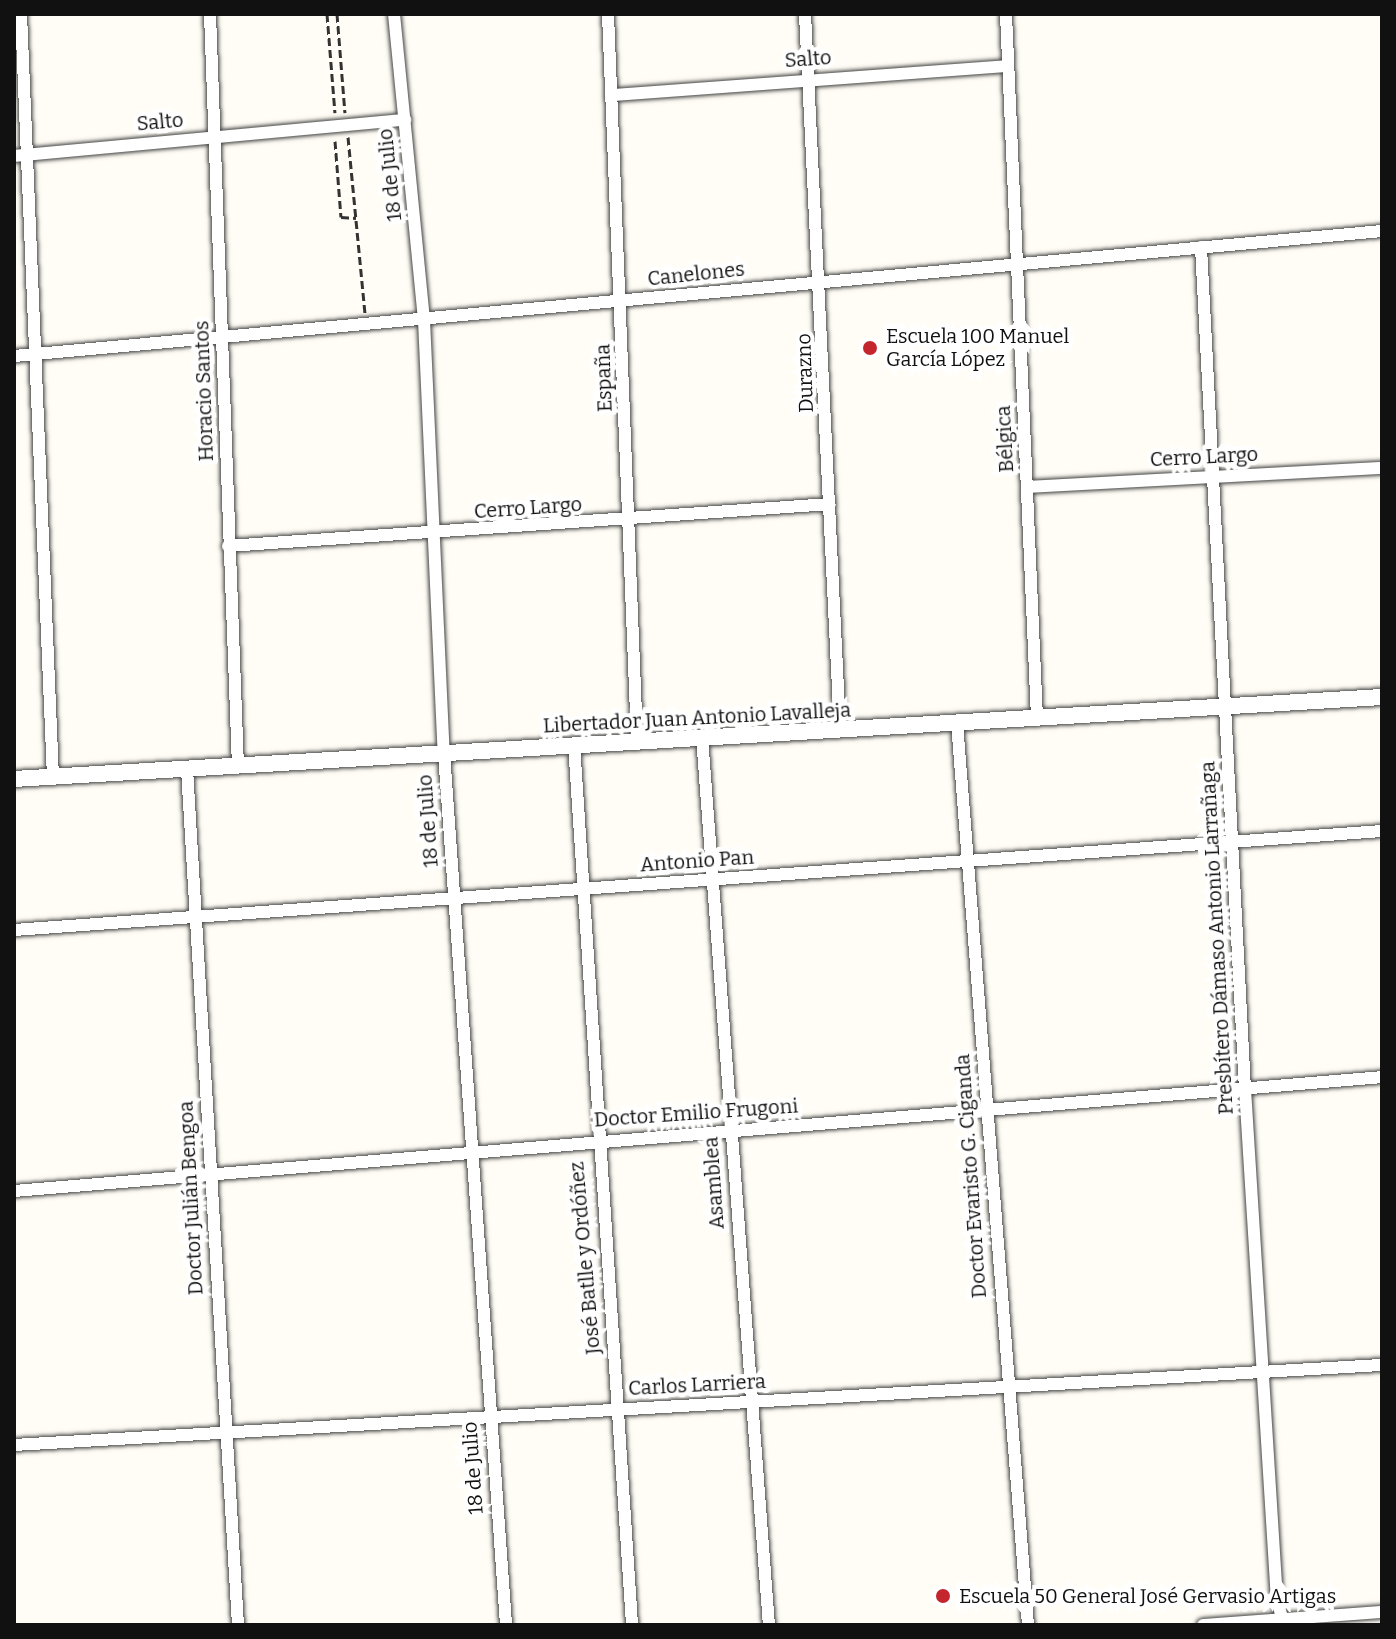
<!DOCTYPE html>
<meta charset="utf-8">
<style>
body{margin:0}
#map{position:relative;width:1396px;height:1639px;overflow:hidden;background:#fffdf5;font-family:Bitter,serif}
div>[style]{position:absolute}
.path>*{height:3px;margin-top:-1.5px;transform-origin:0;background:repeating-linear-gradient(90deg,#333 0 8px,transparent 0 12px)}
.roads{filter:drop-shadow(0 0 2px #444) drop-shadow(0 0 2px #444)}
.minor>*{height:12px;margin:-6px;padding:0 6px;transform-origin:6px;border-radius:6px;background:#fff}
.tertiary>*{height:16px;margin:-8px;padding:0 8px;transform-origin:8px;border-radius:8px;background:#fff}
.dots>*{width:22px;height:22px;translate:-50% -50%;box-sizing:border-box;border:4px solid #fff;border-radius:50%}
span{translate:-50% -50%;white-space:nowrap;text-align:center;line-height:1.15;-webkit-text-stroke:8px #fff;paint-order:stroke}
.street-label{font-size:20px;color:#111}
.poi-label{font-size:20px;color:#111}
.left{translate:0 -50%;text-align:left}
.frame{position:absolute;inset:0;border:16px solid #111;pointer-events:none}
</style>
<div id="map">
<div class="path">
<i style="left:327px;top:14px;width:99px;rotate:85.4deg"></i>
<i style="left:337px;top:14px;width:99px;rotate:85.4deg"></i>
<i style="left:348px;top:137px;width:177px;rotate:84.5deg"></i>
<i style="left:335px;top:141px;width:76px;rotate:85.5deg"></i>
<i style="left:341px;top:217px;width:15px;rotate:4deg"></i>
</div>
<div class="roads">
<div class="minor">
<i style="left:21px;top:14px;width:763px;rotate:87.6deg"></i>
<i style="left:210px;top:14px;width:753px;rotate:87.87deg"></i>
<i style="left:394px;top:14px;width:307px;rotate:84.4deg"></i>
<i style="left:424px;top:320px;width:433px;rotate:87.4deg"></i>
<i style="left:444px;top:753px;width:874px;rotate:85.93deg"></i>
<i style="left:608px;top:14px;width:727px;rotate:87.71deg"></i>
<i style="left:805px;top:14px;width:717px;rotate:87.2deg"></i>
<i style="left:1006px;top:14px;width:705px;rotate:87.48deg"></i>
<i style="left:613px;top:95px;width:395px;rotate:-4.2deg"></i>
<i style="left:14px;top:156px;width:393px;rotate:-5.3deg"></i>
<i style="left:1201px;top:247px;width:843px;rotate:87.01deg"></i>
<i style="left:1245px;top:1089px;width:512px;rotate:86.42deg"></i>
<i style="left:1277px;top:1600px;width:26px;rotate:74deg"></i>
<i style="left:14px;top:356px;width:1374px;rotate:-5.22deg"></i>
<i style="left:1028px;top:487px;width:355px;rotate:-3.1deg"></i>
<i style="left:228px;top:546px;width:603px;rotate:-3.99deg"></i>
<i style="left:957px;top:723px;width:905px;rotate:85.5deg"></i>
<i style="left:702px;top:737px;width:891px;rotate:85.69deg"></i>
<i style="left:574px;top:744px;width:883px;rotate:86.23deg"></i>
<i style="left:187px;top:769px;width:858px;rotate:86.59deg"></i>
<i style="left:14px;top:930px;width:1372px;rotate:-4.14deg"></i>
<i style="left:14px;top:1191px;width:1373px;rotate:-4.76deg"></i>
<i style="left:14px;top:1445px;width:1370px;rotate:-3.35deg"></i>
<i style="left:1203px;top:1625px;width:179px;rotate:-4.2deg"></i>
</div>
<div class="tertiary">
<i style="left:14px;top:779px;width:1370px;rotate:-3.43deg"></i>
</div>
</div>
<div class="dots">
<i style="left:870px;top:348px;background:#c4262e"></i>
<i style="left:943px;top:1596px;background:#c4262e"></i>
</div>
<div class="street-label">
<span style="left:808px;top:59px;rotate:-4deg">Salto</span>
<span style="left:160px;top:122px;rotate:-5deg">Salto</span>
<span style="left:390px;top:175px;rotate:-96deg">18 de Julio</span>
<span style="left:696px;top:274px;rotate:-6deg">Canelones</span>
<span style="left:805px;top:373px;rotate:-92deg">Durazno</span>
<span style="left:604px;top:378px;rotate:-92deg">España</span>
<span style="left:204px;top:391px;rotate:-92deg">Horacio Santos</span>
<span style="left:1005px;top:439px;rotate:-93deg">Bélgica</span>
<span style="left:1204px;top:457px;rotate:-3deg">Cerro Largo</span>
<span style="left:528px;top:508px;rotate:-4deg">Cerro Largo</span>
<span style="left:697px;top:718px;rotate:-3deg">Libertador Juan Antonio Lavalleja</span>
<span style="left:428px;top:821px;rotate:-94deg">18 de Julio</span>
<span style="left:697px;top:861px;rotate:-4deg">Antonio Pan</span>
<span style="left:1217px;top:938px;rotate:-93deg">Presbítero Dámaso Antonio Larrañaga</span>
<span style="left:696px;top:1113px;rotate:-4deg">Doctor Emilio Frugoni</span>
<span style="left:971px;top:1176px;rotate:-94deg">Doctor Evaristo G. Ciganda</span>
<span style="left:714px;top:1183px;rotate:-94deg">Asamblea</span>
<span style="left:191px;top:1198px;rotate:-93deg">Doctor Julián Bengoa</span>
<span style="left:585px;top:1258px;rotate:-95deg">José Batlle y Ordóñez</span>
<span style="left:697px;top:1385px;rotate:-3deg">Carlos Larriera</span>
<span style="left:473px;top:1468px;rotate:-94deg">18 de Julio</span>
</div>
<div class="poi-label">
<span class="left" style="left:886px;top:348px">Escuela 100 Manuel<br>García López</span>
<span class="left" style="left:959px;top:1596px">Escuela 50 General José Gervasio Artigas</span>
</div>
<div class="frame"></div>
</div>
